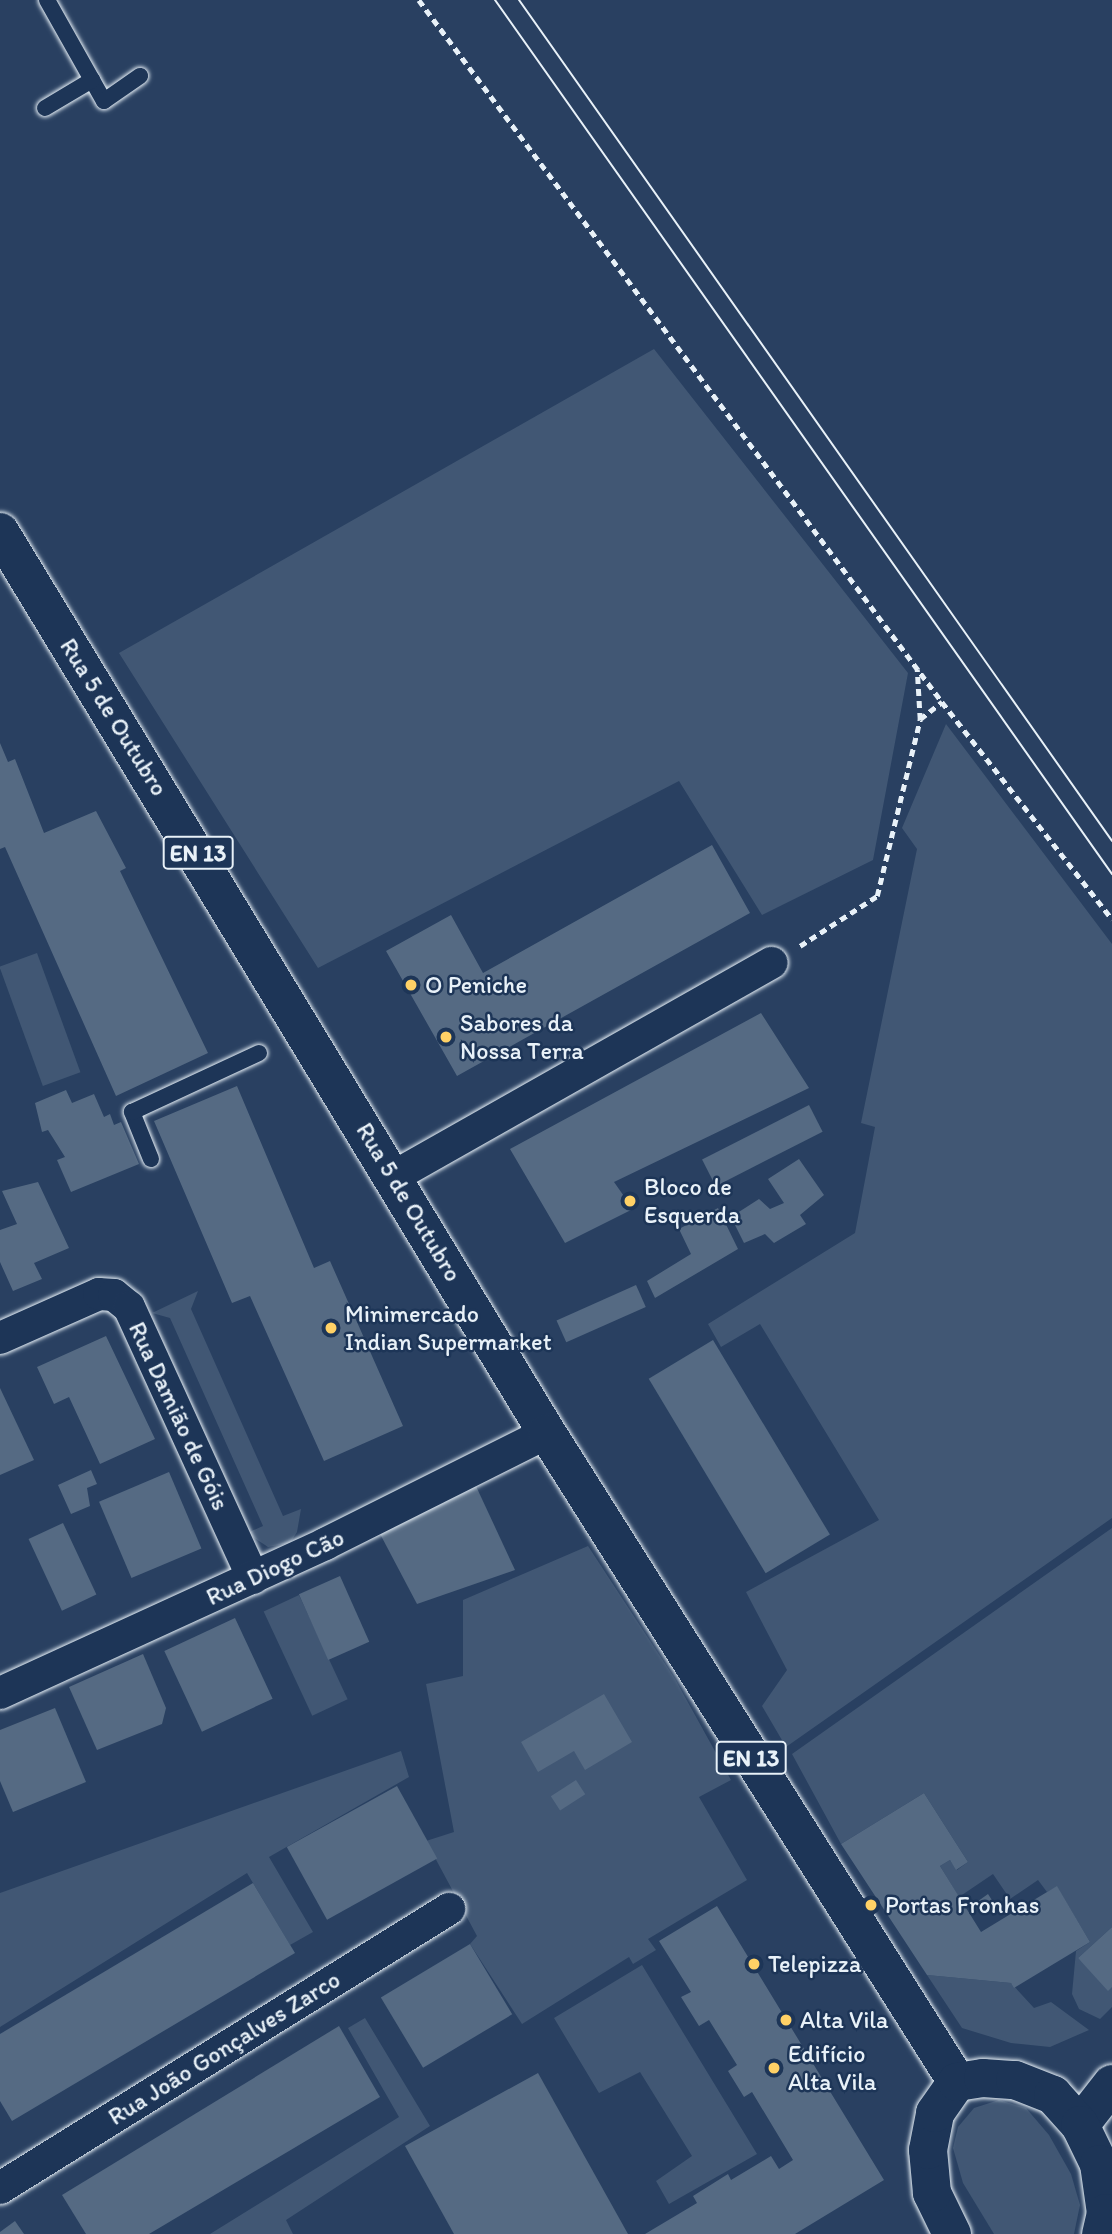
<!DOCTYPE html>
<meta charset="utf-8">
<style>
body{margin:0}
#map{position:relative;width:1112px;height:2234px;overflow:hidden;background:#294061;font-family:Itim,sans-serif}
div>[style]{position:absolute}
.green>*{inset:0;background:#415774;transform-origin:0 0}
.building>*{inset:0;background:#556a83;transform-origin:0 0}
.path>*{height:4.5px;margin-top:-2.25px;transform-origin:0;background:repeating-linear-gradient(90deg,#e8f1f8 0 7px,transparent 0 12px)}
.roads{filter:drop-shadow(0 0 2px #e8f1f8) drop-shadow(0 0 2px #e8f1f8)}
.lane>*{height:16px;margin:-8px;padding:0 8px;transform-origin:8px;border-radius:8px;background:#1d3557}
.street>*{height:32px;margin:-16px;padding:0 16px;transform-origin:16px;border-radius:16px;background:#1d3557}
.primary>*{height:38px;margin:-19px;padding:0 19px;transform-origin:19px;border-radius:19px;background:#1d3557}
.tram>*{height:2px;margin:-1px;padding:0 1px;transform-origin:1px;border-radius:1px;background:#e8f1f8}
.dots>*{width:19px;height:19px;translate:-50% -50%;box-sizing:border-box;border:4px solid #1d3557;border-radius:50%}
span{translate:-50% -50%;white-space:nowrap;text-align:center;line-height:1.15;-webkit-text-stroke:5px #1d3557;paint-order:stroke}
.shield-label span{padding:2px 5px;background:#1d3557;border:2px solid;border-radius:5px;-webkit-text-stroke-width:0}
.shield-label{font-size:23px;color:#e8f1f8;font-weight:700}
.street-label{font-size:24px;color:#e8f1f8}
.poi-label{font-size:24px;color:#e8f1f8}
.left{translate:0 -50%;text-align:left}
</style>
<div id="map">
<div class="green">
<i style="clip-path:polygon(654px 349px,908px 673px,873px 860px,762px 915px,679px 781px,318px 968px,119px 653px)"></i>
<i style="clip-path:polygon(946px 724px,1112px 944px,1112px 1518px,786px 1747px,762px 1706px,787px 1670px,746px 1592px,879px 1520px,760px 1324px,721px 1347px,708px 1324px,855px 1233px,875px 1127px,861px 1123px,917px 849px,902px 828px)"></i>
<i style="left:37px;top:953px;width:127px;height:40px;rotate:70deg"></i>
<i style="clip-path:polygon(198px 1291px,191px 1309px,283px 1516px,301px 1509px,297px 1532px,290px 1543px,268px 1547px,247px 1533px,263px 1526px,170px 1318px,152px 1313px)"></i>
<i style="clip-path:polygon(1112px 1528px,1112px 1927px,1078px 1958px,1112px 1987px,1112px 2007px,1100px 2019px,1079px 2009px,1072px 1994px,1076px 1951px,1090px 1942px,1057px 1887px,1047px 1892px,1038px 1880px,1010px 1899px,993px 1874px,959px 1897px,940px 1866px,950px 1860px,957px 1870px,968px 1862px,924px 1793px,841px 1844px,792px 1754px)"></i>
<i style="clip-path:polygon(588px 1546px,675px 1679px,731px 1780px,699px 1797px,747px 1880px,648px 1939px,656px 1950px,633px 1964px,629px 1957px,522px 2024px,470px 1944px,477px 1936px,426px 1841px,454px 1832px,426px 1684px,463px 1676px,463px 1600px)"></i>
<i style="left:299px;top:1595px;width:115px;height:39px;rotate:65deg"></i>
<i style="clip-path:polygon(401px 1751px,409px 1777px,269px 1857px,313px 1932px,290px 1945px,247px 1873px,0 2027px,0 1893px)"></i>
<i style="clip-path:polygon(642px 1965px,757px 2154px,669px 2204px,656px 2181px,692px 2156px,640px 2072px,599px 2093px,554px 2018px)"></i>
<i style="clip-path:polygon(927px 1975px,1011px 1983px,1034px 2008px,1051px 2002px,1089px 2030px,1050px 2047px,1011px 2043px,962px 2028px)"></i>
<i style="clip-path:polygon(365px 2018px,430px 2126px,286px 2220px,293px 2234px,210px 2234px,399px 2117px,348px 2028px)"></i>
<i style="clip-path:polygon(999px 2100px,1026px 2108px,1049px 2135px,1071px 2174px,1080px 2205px,1074px 2234px,994px 2234px,963px 2183px,953px 2148px,958px 2127px,974px 2108px)"></i>
</div>
<div class="building">
<i style="clip-path:polygon(0 743px,8px 762px,15px 759px,44px 833px,96px 811px,126px 868px,120px 871px,208px 1053px,116px 1096px,5px 847px,0 849px)"></i>
<i style="clip-path:polygon(712px 845px,750px 913px,457px 1076px,386px 951px,451px 915px,483px 973px)"></i>
<i style="clip-path:polygon(761px 1013px,809px 1088px,614px 1182px,633px 1209px,565px 1243px,510px 1149px)"></i>
<i style="clip-path:polygon(237px 1086px,314px 1268px,330px 1261px,403px 1426px,324px 1461px,250px 1296px,232px 1303px,154px 1121px)"></i>
<i style="clip-path:polygon(66px 1090px,72px 1103px,94px 1094px,104px 1117px,110px 1114px,114px 1125px,121px 1122px,139px 1164px,71px 1192px,57px 1160px,65px 1157px,48px 1130px,42px 1132px,35px 1103px)"></i>
<i style="left:809px;top:1105px;width:30px;height:120px;rotate:63deg"></i>
<i style="clip-path:polygon(799px 1159px,824px 1195px,800px 1215px,806px 1224px,774px 1243px,765px 1234px,744px 1243px,731px 1217px,759px 1199px,770px 1209px,784px 1203px,768px 1179px)"></i>
<i style="clip-path:polygon(38px 1182px,69px 1248px,34px 1263px,42px 1279px,13px 1291px,0 1262px,0 1230px,17px 1224px,2px 1191px)"></i>
<i style="clip-path:polygon(718px 1208px,738px 1249px,655px 1298px,647px 1281px,691px 1254px,679px 1229px)"></i>
<i style="left:636px;top:1285px;width:24px;height:87px;rotate:66deg"></i>
<i style="clip-path:polygon(106px 1336px,155px 1439px,100px 1464px,69px 1397px,54px 1404px,37px 1367px)"></i>
<i style="left:713px;top:1340px;width:227px;height:75px;rotate:59deg"></i>
<i style="clip-path:polygon(0 1388px,34px 1460px,0 1475px)"></i>
<i style="clip-path:polygon(91px 1470px,97px 1484px,87px 1488px,90px 1506px,71px 1514px,58px 1485px)"></i>
<i style="left:169px;top:1472px;width:83px;height:76px;rotate:67deg"></i>
<i style="clip-path:polygon(475px 1484px,515px 1570px,417px 1604px,378px 1530px)"></i>
<i style="left:63px;top:1523px;width:79px;height:38px;rotate:65deg"></i>
<i style="left:340px;top:1576px;width:72px;height:45px;rotate:66deg"></i>
<i style="left:235px;top:1618px;width:89px;height:78px;rotate:65deg"></i>
<i style="clip-path:polygon(143px 1654px,166px 1708px,162px 1724px,97px 1750px,69px 1687px)"></i>
<i style="clip-path:polygon(604px 1694px,632px 1742px,585px 1770px,574px 1751px,538px 1772px,521px 1742px)"></i>
<i style="clip-path:polygon(55px 1708px,86px 1782px,13px 1812px,0 1781px,0 1730px)"></i>
<i style="left:576px;top:1780px;width:17px;height:30px;rotate:57deg"></i>
<i style="left:397px;top:1786px;width:83px;height:126px;rotate:61deg"></i>
<i style="clip-path:polygon(924px 1793px,968px 1862px,956px 1870px,950px 1860px,940px 1866px,981px 1932px,1057px 1886px,1090px 1942px,1014px 1988px,1011px 1983px,927px 1975px,841px 1844px)"></i>
<i style="clip-path:polygon(253px 1883px,295px 1953px,12px 2121px,0 2101px,0 2034px)"></i>
<i style="clip-path:polygon(988px 1894px,999px 1911px,992px 1915px,987px 1908px,980px 1913px,974px 1904px)"></i>
<i style="clip-path:polygon(717px 1906px,884px 2180px,795px 2234px,645px 2234px,697px 2203px,693px 2196px,728px 2174px,731px 2180px,771px 2156px,779px 2169px,793px 2160px,752px 2092px,744px 2097px,728px 2071px,737px 2065px,709px 2020px,699px 2026px,681px 1997px,691px 1992px,659px 1941px)"></i>
<i style="clip-path:polygon(1112px 1927px,1112px 1987px,1108px 1991px,1078px 1958px)"></i>
<i style="left:470px;top:1944px;width:82px;height:104px;rotate:59deg"></i>
<i style="clip-path:polygon(339px 2026px,380px 2097px,149px 2234px,86px 2234px,62px 2195px)"></i>
<i style="clip-path:polygon(538px 2073px,628px 2234px,454px 2234px,405px 2146px)"></i>
<i style="clip-path:polygon(15px 2221px,24px 2234px,0 2234px,0 2232px)"></i>
</div>
<div class="path">
<i style="left:419px;top:0;width:875px;rotate:53.31deg"></i>
<i style="left:942px;top:702px;width:276px;rotate:51.9deg"></i>
<i style="left:920px;top:719px;width:28px;rotate:-38deg"></i>
<i style="left:800px;top:946px;width:92px;rotate:-33deg"></i>
<i style="left:877px;top:896px;width:181px;rotate:-76.3deg"></i>
<i style="left:920px;top:720px;width:51px;rotate:-93.4deg"></i>
</div>
<div class="roads">
<div class="lane">
<i style="left:47px;top:0;width:116px;rotate:60.6deg"></i>
<i style="left:104px;top:101px;width:44px;rotate:-34.8deg"></i>
<i style="left:45px;top:108px;width:55px;rotate:-30.8deg"></i>
<i style="left:151px;top:1159px;width:51px;rotate:-112deg"></i>
<i style="left:132px;top:1112px;width:140px;rotate:-24.9deg"></i>
</div>
<div class="street">
<i style="left:393px;top:1177px;width:435px;rotate:-29.5deg"></i>
<i style="left:0;top:1338px;width:108px;rotate:-24deg"></i>
<i style="left:99px;top:1294px;width:15px;rotate:4deg"></i>
<i style="left:114px;top:1295px;width:19px;rotate:39deg"></i>
<i style="left:129px;top:1307px;width:298px;rotate:65.4deg"></i>
<i style="left:0;top:1693px;width:358px;rotate:-24.6deg"></i>
<i style="left:325px;top:1544px;width:248px;rotate:-26.6deg"></i>
<i style="left:0;top:2188px;width:529px;rotate:-31.86deg"></i>
</div>
<div class="primary">
<i style="left:0;top:532px;width:1054px;rotate:58.74deg"></i>
<i style="left:547px;top:1433px;width:768px;rotate:57.72deg"></i>
<i style="left:1080px;top:2125px;width:52px;rotate:-52deg"></i>
<i style="left:952px;top:2234px;width:46px;rotate:-116deg"></i>
<i style="left:932px;top:2193px;width:43px;rotate:-95.3deg"></i>
<i style="left:928px;top:2150px;width:38px;rotate:-79deg"></i>
<i style="left:935px;top:2113px;width:38px;rotate:-55deg"></i>
<i style="left:957px;top:2082px;width:26px;rotate:-9deg"></i>
<i style="left:983px;top:2078px;width:32px;rotate:4deg"></i>
<i style="left:1015px;top:2080px;width:41px;rotate:21.5deg"></i>
<i style="left:1053px;top:2095px;width:40px;rotate:48deg"></i>
<i style="left:1080px;top:2125px;width:43px;rotate:64deg"></i>
<i style="left:1099px;top:2164px;width:49px;rotate:81.9deg"></i>
<i style="left:1106px;top:2213px;width:22px;rotate:103deg"></i>
</div>
</div>
<div class="tram">
<i style="left:495px;top:0;width:1070px;rotate:54.78deg"></i>
<i style="left:519px;top:0;width:1029px;rotate:54.81deg"></i>
</div>
<div class="dots">
<i style="left:411px;top:985px;background:#ffd166"></i>
<i style="left:446px;top:1037px;background:#ffd166"></i>
<i style="left:630px;top:1201px;background:#ffd166"></i>
<i style="left:331px;top:1328px;background:#ffd166"></i>
<i style="left:871px;top:1905px;background:#ffd166"></i>
<i style="left:754px;top:1964px;background:#ffd166"></i>
<i style="left:786px;top:2020px;background:#ffd166"></i>
<i style="left:774px;top:2068px;background:#ffd166"></i>
</div>
<div class="shield-label">
<span style="left:198px;top:853px">EN 13</span>
<span style="left:751px;top:1758px">EN 13</span>
</div>
<div class="street-label">
<span style="left:114px;top:717px;rotate:58deg">Rua 5 de Outubro</span>
<span style="left:409px;top:1202px;rotate:59deg">Rua 5 de Outubro</span>
<span style="left:179px;top:1416px;rotate:65deg">Rua Damião de Góis</span>
<span style="left:275px;top:1567px;rotate:-25deg">Rua Diogo Cão</span>
<span style="left:224px;top:2048px;rotate:-32deg">Rua João Gonçalves Zarco</span>
</div>
<div class="poi-label">
<span class="left" style="left:425px;top:985px">O Peniche</span>
<span class="left" style="left:460px;top:1037px">Sabores da<br>Nossa Terra</span>
<span class="left" style="left:644px;top:1201px">Bloco de<br>Esquerda</span>
<span class="left" style="left:345px;top:1328px">Minimercado<br>Indian Supermarket</span>
<span class="left" style="left:885px;top:1905px">Portas Fronhas</span>
<span class="left" style="left:768px;top:1964px">Telepizza</span>
<span class="left" style="left:800px;top:2020px">Alta Vila</span>
<span class="left" style="left:788px;top:2068px">Edifício<br>Alta Vila</span>
</div>
</div>
